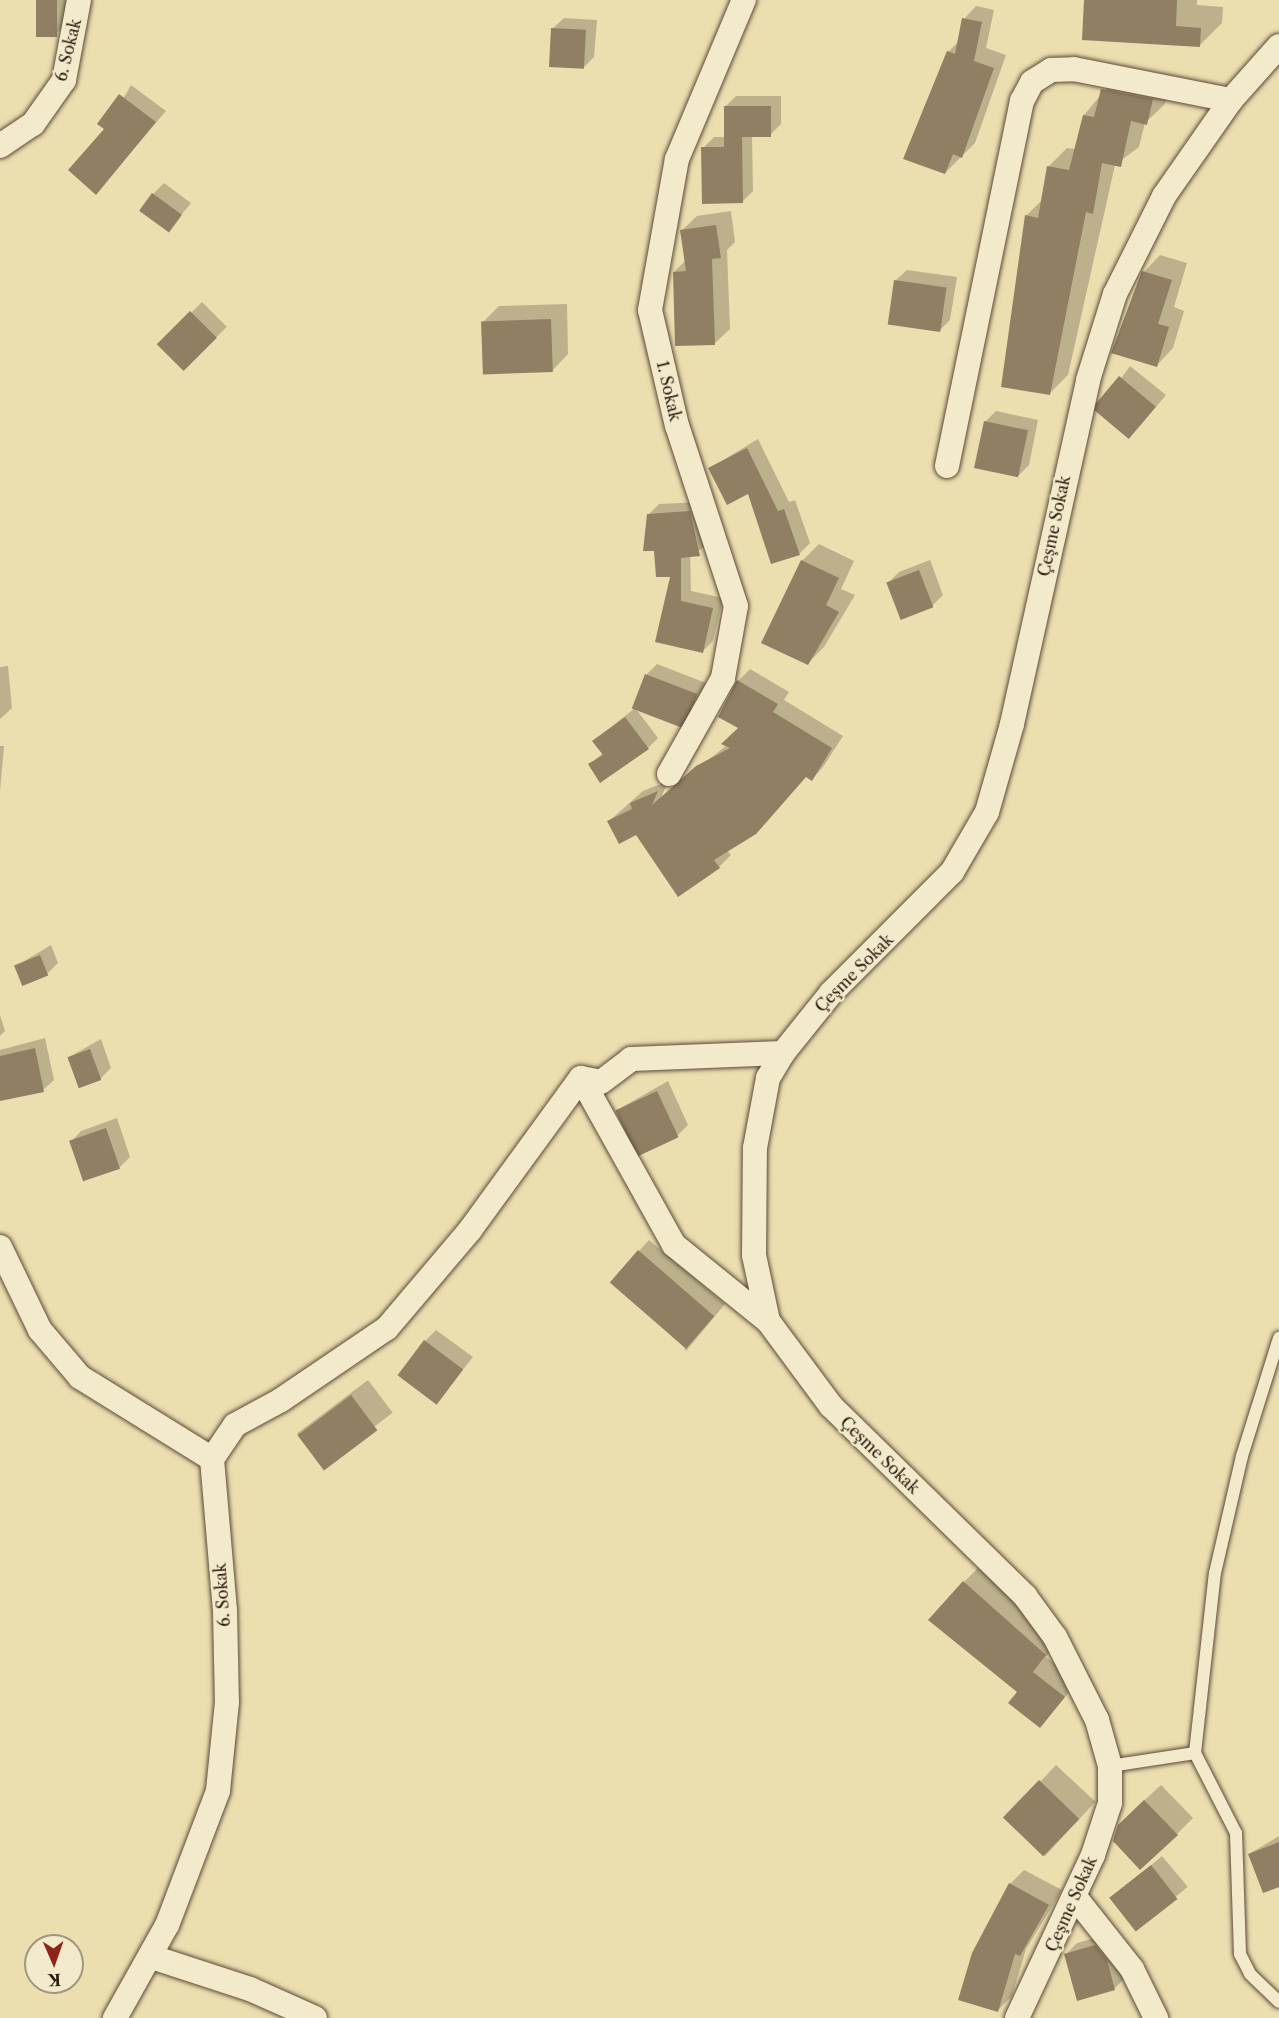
<!DOCTYPE html>
<meta charset="utf-8">
<style>
body{margin:0}
#map{position:relative;width:1279px;height:2018px;overflow:hidden;background:#ebdeaf;font-family:"Libre Caslon Text",serif}
div>[style]{position:absolute}
.shadow>*{inset:0;background:#0003;transform-origin:0 0}
.building>*{inset:0;background:#907f63;transform-origin:0 0}
.roads{filter:drop-shadow(0 0 2px #5c4a38) drop-shadow(0 0 2px #5c4a38)}
.lane>*{height:12px;margin:-6px;padding:0 6px;transform-origin:6px;border-radius:6px;background:#f2eacb}
.street>*{height:24px;margin:-12px;padding:0 12px;transform-origin:12px;border-radius:12px;background:#f2eacb}
span{translate:-50% -50%;white-space:nowrap;text-align:center;line-height:1.15;-webkit-text-stroke:4.5px #f2eacb;paint-order:stroke}
.street-label{font-size:16px;color:#2d1911}
.north{position:absolute;left:24px;top:1934px;width:60px;height:60px;box-sizing:border-box;background:#f2eacb;border:2px solid #a39681;border-radius:50%;rotate:178deg;font-size:16px;font-weight:700;line-height:24px;text-align:center;color:#2d1911}
.north::after{content:'';display:block;margin:auto;width:21px;height:27px;background:#8f2418;clip-path:polygon(50% 0,100% 100%,50% 72%,0 100%)}
</style>
<div id="map">
<div class="shadow">
<i style="clip-path:polygon(38px 0,66px 0,63px 27px,52px 38px)"></i>
<i style="clip-path:polygon(1086px 0,1197px 0,1197px 5px,1223px 7px,1222px 23px,1200px 45px)"></i>
<i style="clip-path:polygon(976px 6px,994px 10px,986px 48px,1006px 55px,975px 143px,945px 173px,948px 52px,959px 41px,964px 19px)"></i>
<i style="clip-path:polygon(564px 18px,597px 20px,594px 57px,583px 68px,553px 28px)"></i>
<i style="clip-path:polygon(1121px 71px,1171px 81px,1165px 104px,1145px 123px,1139px 147px,1115px 165px,1068px 375px,1049px 394px,1026px 216px,1043px 199px,1049px 166px,1067px 148px,1076px 149px,1084px 115px)"></i>
<i style="clip-path:polygon(131px 85px,166px 111px,96px 193px,106px 128px)"></i>
<i style="clip-path:polygon(736px 96px,781px 96px,781px 124px,770px 135px,752px 135px,753px 191px,742px 202px,703px 148px,714px 137px,725px 137px,725px 107px)"></i>
<i style="clip-path:polygon(164px 183px,191px 203px,169px 230px,153px 194px)"></i>
<i style="clip-path:polygon(731px 211px,735px 242px,727px 250px,730px 329px,715px 343px,674px 272px,686px 260px,682px 230px,697px 216px)"></i>
<i style="clip-path:polygon(1160px 255px,1187px 263px,1174px 307px,1184px 311px,1173px 348px,1157px 365px,1144px 272px)"></i>
<i style="clip-path:polygon(907px 270px,957px 277px,950px 320px,939px 331px,896px 280px)"></i>
<i style="left:202px;top:302px;width:35px;height:61px;rotate:45deg"></i>
<i style="clip-path:polygon(567px 304px,568px 354px,552px 371px,483px 322px,499px 306px)"></i>
<i style="clip-path:polygon(1130px 366px,1166px 395px,1140px 426px,1098px 410px)"></i>
<i style="clip-path:polygon(996px 411px,1038px 420px,1029px 465px,1018px 476px,985px 422px)"></i>
<i style="clip-path:polygon(758px 439px,789px 502px,795px 500px,810px 543px,799px 554px,749px 492px,710px 468px)"></i>
<i style="clip-path:polygon(700px 502px,709px 545px,690px 555px,691px 591px,723px 598px,713px 641px,702px 652px,657px 641px,672px 575px,656px 549px,649px 514px,659px 504px)"></i>
<i style="clip-path:polygon(819px 544px,854px 561px,841px 589px,855px 595px,824px 647px,808px 663px,802px 561px)"></i>
<i style="clip-path:polygon(930px 560px,943px 595px,932px 606px,888px 583px,899px 572px)"></i>
<i style="clip-path:polygon(657px 664px,706px 683px,689px 715px,679px 726px,636px 709px,658px 738px,648px 748px,590px 764px,603px 753px,594px 741px,635px 708px,646px 675px)"></i>
<i style="clip-path:polygon(8px 666px,12px 708px,0 719px,0 667px)"></i>
<i style="clip-path:polygon(750px 669px,789px 692px,784px 700px,843px 736px,823px 767px,812px 779px,806px 776px,727px 850px,731px 855px,719px 867px,609px 821px,643px 791px,668px 781px,661px 798px,727px 745px,740px 728px,738px 681px)"></i>
<i style="clip-path:polygon(0 746px,4px 746px,0 792px)"></i>
<i style="clip-path:polygon(51px 945px,58px 963px,47px 974px,16px 966px)"></i>
<i style="clip-path:polygon(0 1015px,5px 1031px,0 1036px)"></i>
<i style="clip-path:polygon(45px 1038px,54px 1080px,43px 1090px,0 1094px,0 1050px)"></i>
<i style="clip-path:polygon(101px 1039px,111px 1068px,100px 1079px,69px 1057px)"></i>
<i style="clip-path:polygon(668px 1081px,688px 1125px,677px 1136px,617px 1110px)"></i>
<i style="clip-path:polygon(117px 1118px,130px 1157px,120px 1167px,84px 1180px,71px 1142px,81px 1131px)"></i>
<i style="clip-path:polygon(649px 1240px,725px 1304px,686px 1351px,639px 1251px)"></i>
<i style="clip-path:polygon(436px 1330px,473px 1357px,437px 1402px,425px 1341px)"></i>
<i style="left:368px;top:1380px;width:41px;height:89px;rotate:53deg"></i>
<i style="clip-path:polygon(978px 1568px,1059px 1640px,1046px 1657px,1078px 1682px,1040px 1726px,964px 1582px)"></i>
<i style="left:1056px;top:1765px;width:54px;height:74px;rotate:43deg"></i>
<i style="clip-path:polygon(1161px 1785px,1193px 1818px,1177px 1834px,1136px 1808px)"></i>
<i style="clip-path:polygon(1279px 1836px,1279px 1886px,1249px 1854px)"></i>
<i style="left:1162px;top:1856px;width:40px;height:66px;rotate:50deg"></i>
<i style="clip-path:polygon(1024px 1870px,1062px 1890px,1026px 1949px,1012px 1996px,998px 2010px,1010px 1884px)"></i>
<i style="clip-path:polygon(1106px 1935px,1125px 1978px,1114px 1989px,1066px 1954px,1077px 1943px)"></i>
</div>
<div class="building">
<i style="left:36px;top:0;width:21px;height:37px"></i>
<i style="clip-path:polygon(1084px 0,1177px 0,1176px 26px,1201px 28px,1200px 47px,1082px 40px)"></i>
<i style="clip-path:polygon(962px 18px,982px 22px,974px 61px,994px 68px,962px 158px,953px 154px,945px 174px,903px 159px,947px 51px,955px 54px)"></i>
<i style="left:551px;top:28px;width:35px;height:39px;rotate:3deg"></i>
<i style="clip-path:polygon(1101px 89px,1153px 99px,1147px 125px,1131px 121px,1121px 167px,1102px 163px,1093px 214px,1086px 212px,1050px 395px,1001px 387px,1025px 215px,1038px 218px,1047px 166px,1069px 170px,1083px 115px,1094px 117px)"></i>
<i style="clip-path:polygon(119px 94px,156px 122px,96px 195px,68px 170px,104px 129px,97px 124px)"></i>
<i style="clip-path:polygon(724px 106px,771px 106px,771px 137px,742px 137px,743px 203px,702px 204px,701px 147px,724px 147px)"></i>
<i style="left:152px;top:193px;width:37px;height:22px;rotate:36deg"></i>
<i style="clip-path:polygon(716px 225px,721px 258px,712px 259px,715px 345px,675px 346px,673px 272px,686px 271px,680px 230px)"></i>
<i style="clip-path:polygon(1142px 271px,1172px 280px,1158px 324px,1169px 327px,1157px 367px,1111px 353px)"></i>
<i style="left:894px;top:280px;width:53px;height:45px;rotate:8deg"></i>
<i style="left:190px;top:311px;width:38px;height:47px;rotate:45deg"></i>
<i style="left:551px;top:319px;width:53px;height:70px;rotate:88deg"></i>
<i style="left:1119px;top:376px;width:48px;height:42px;rotate:40deg"></i>
<i style="left:984px;top:421px;width:45px;height:48px;rotate:12deg"></i>
<i style="clip-path:polygon(747px 448px,778px 511px,784px 509px,800px 555px,771px 564px,748px 494px,727px 505px,708px 468px)"></i>
<i style="clip-path:polygon(690px 511px,700px 556px,681px 558px,681px 601px,713px 608px,703px 653px,655px 642px,670px 577px,656px 577px,654px 551px,643px 551px,647px 514px)"></i>
<i style="clip-path:polygon(801px 560px,839px 578px,826px 605px,839px 612px,808px 665px,761px 643px)"></i>
<i style="left:919px;top:570px;width:40px;height:35px;rotate:69deg"></i>
<i style="left:645px;top:674px;width:56px;height:37px;rotate:21deg"></i>
<i style="clip-path:polygon(737px 680px,778px 704px,773px 712px,832px 748px,812px 781px,806px 777px,756px 834px,714px 860px,720px 868px,678px 897px,636px 835px,619px 844px,607px 821px,632px 809px,630px 803px,658px 791px,652px 805px,696px 766px,730px 748px,721px 744px,738px 728px,718px 717px)"></i>
<i style="clip-path:polygon(625px 717px,649px 749px,600px 783px,588px 764px,603px 755px,592px 741px)"></i>
<i style="left:40px;top:955px;width:22px;height:28px;rotate:68deg"></i>
<i style="clip-path:polygon(35px 1048px,44px 1092px,0 1101px,0 1056px)"></i>
<i style="left:90px;top:1049px;width:33px;height:24px;rotate:70deg"></i>
<i style="left:657px;top:1091px;width:51px;height:46px;rotate:65deg"></i>
<i style="left:106px;top:1128px;width:43px;height:39px;rotate:71deg"></i>
<i style="left:638px;top:1250px;width:101px;height:43px;rotate:41deg"></i>
<i style="left:424px;top:1340px;width:49px;height:44px;rotate:37deg"></i>
<i style="left:351px;top:1395px;width:44px;height:67px;rotate:53deg"></i>
<i style="clip-path:polygon(963px 1581px,1046px 1655px,1033px 1672px,1065px 1697px,1040px 1728px,1008px 1703px,1017px 1692px,928px 1620px)"></i>
<i style="left:1039px;top:1780px;width:56px;height:52px;rotate:44deg"></i>
<i style="clip-path:polygon(1144px 1800px,1178px 1835px,1140px 1870px,1113px 1841px,1118px 1825px)"></i>
<i style="clip-path:polygon(1279px 1842px,1279px 1887px,1263px 1893px,1248px 1854px)"></i>
<i style="left:1151px;top:1865px;width:43px;height:53px;rotate:52deg"></i>
<i style="clip-path:polygon(1009px 1883px,1049px 1905px,1020px 1956px,1015px 1954px,998px 2012px,958px 2000px,972px 1953px)"></i>
<i style="clip-path:polygon(1095px 1945px,1107px 1960px,1115px 1990px,1077px 2001px,1064px 1954px)"></i>
</div>
<div class="roads">
<div class="lane">
<i style="left:1195px;top:1753px;width:181px;rotate:-83.7deg"></i>
<i style="left:1215px;top:1573px;width:120px;rotate:-77deg"></i>
<i style="left:1242px;top:1456px;width:124px;rotate:-72.6deg"></i>
<i style="left:1110px;top:1766px;width:86px;rotate:-8.7deg"></i>
<i style="left:1195px;top:1753px;width:90px;rotate:62.9deg"></i>
<i style="left:1236px;top:1833px;width:121px;rotate:88.1deg"></i>
<i style="left:1240px;top:1954px;width:22px;rotate:63deg"></i>
<i style="left:1250px;top:1974px;width:40px;rotate:44deg"></i>
</div>
<div class="street">
<i style="left:0;top:146px;width:40px;rotate:-34deg"></i>
<i style="left:33px;top:124px;width:54px;rotate:-54.8deg"></i>
<i style="left:64px;top:80px;width:81px;rotate:-79.4deg"></i>
<i style="left:947px;top:466px;width:373px;rotate:-78.4deg"></i>
<i style="left:1022px;top:101px;width:21px;rotate:-62deg"></i>
<i style="left:1032px;top:82px;width:22px;rotate:-32deg"></i>
<i style="left:1051px;top:70px;width:23px;rotate:-2deg"></i>
<i style="left:1074px;top:69px;width:160px;rotate:11.2deg"></i>
<i style="left:669px;top:774px;width:110px;rotate:-60.6deg"></i>
<i style="left:723px;top:678px;width:73px;rotate:-79.8deg"></i>
<i style="left:736px;top:606px;width:189px;rotate:-108.1deg"></i>
<i style="left:677px;top:426px;width:119px;rotate:-103.1deg"></i>
<i style="left:650px;top:310px;width:153px;rotate:-79.9deg"></i>
<i style="left:677px;top:159px;width:173px;rotate:-67.2deg"></i>
<i style="left:0;top:1247px;width:92px;rotate:64.3deg"></i>
<i style="left:40px;top:1330px;width:62px;rotate:49.6deg"></i>
<i style="left:80px;top:1377px;width:155px;rotate:31.8deg"></i>
<i style="left:212px;top:1459px;width:152px;rotate:85.1deg"></i>
<i style="left:225px;top:1610px;width:92px;rotate:88.8deg"></i>
<i style="left:227px;top:1702px;width:89px;rotate:95.8deg"></i>
<i style="left:218px;top:1791px;width:143px;rotate:110.8deg"></i>
<i style="left:167px;top:1925px;width:107px;rotate:119.2deg"></i>
<i style="left:768px;top:1321px;width:121px;rotate:-141deg"></i>
<i style="left:674px;top:1245px;width:191px;rotate:-119.1deg"></i>
<i style="left:581px;top:1078px;width:20px;rotate:11deg"></i>
<i style="left:601px;top:1082px;width:38px;rotate:-37deg"></i>
<i style="left:631px;top:1059px;width:152px;rotate:-2.3deg"></i>
<i style="left:212px;top:1459px;width:41px;rotate:-55.9deg"></i>
<i style="left:235px;top:1425px;width:52px;rotate:-28.5deg"></i>
<i style="left:281px;top:1400px;width:128px;rotate:-34.2deg"></i>
<i style="left:387px;top:1328px;width:128px;rotate:-49.7deg"></i>
<i style="left:470px;top:1230px;width:188px;rotate:-53.9deg"></i>
<i style="left:1075px;top:1897px;width:92px;rotate:51.6deg"></i>
<i style="left:1132px;top:1969px;width:55px;rotate:63.9deg"></i>
<i style="left:152px;top:1957px;width:103px;rotate:18.1deg"></i>
<i style="left:250px;top:1989px;width:71px;rotate:24deg"></i>
<i style="left:1017px;top:2018px;width:180px;rotate:-65deg"></i>
<i style="left:1093px;top:1855px;width:55px;rotate:-71.9deg"></i>
<i style="left:1110px;top:1803px;width:37px;rotate:-90deg"></i>
<i style="left:1110px;top:1766px;width:48px;rotate:-105.8deg"></i>
<i style="left:1097px;top:1720px;width:93px;rotate:-116.8deg"></i>
<i style="left:1055px;top:1637px;width:51px;rotate:-126.2deg"></i>
<i style="left:1025px;top:1596px;width:272px;rotate:-135.6deg"></i>
<i style="left:831px;top:1406px;width:106px;rotate:-126.5deg"></i>
<i style="left:768px;top:1321px;width:67px;rotate:-102deg"></i>
<i style="left:754px;top:1255px;width:107px;rotate:-89.5deg"></i>
<i style="left:755px;top:1148px;width:71px;rotate:-79.5deg"></i>
<i style="left:768px;top:1078px;width:29px;rotate:-59deg"></i>
<i style="left:783px;top:1053px;width:77px;rotate:-51.3deg"></i>
<i style="left:831px;top:993px;width:171px;rotate:-45deg"></i>
<i style="left:952px;top:872px;width:69px;rotate:-59.7deg"></i>
<i style="left:987px;top:812px;width:91px;rotate:-74.1deg"></i>
<i style="left:1012px;top:724px;width:352px;rotate:-77.5deg"></i>
<i style="left:1088px;top:380px;width:90px;rotate:-72.6deg"></i>
<i style="left:1115px;top:294px;width:110px;rotate:-63.4deg"></i>
<i style="left:1164px;top:196px;width:117px;rotate:-55.1deg"></i>
<i style="left:1231px;top:100px;width:72px;rotate:-48.4deg"></i>
</div>
</div>
<div class="street-label">
<span style="left:68px;top:50px;rotate:-76deg">6. Sokak</span>
<span style="left:669px;top:391px;rotate:77deg">1. Sokak</span>
<span style="left:1054px;top:526px;rotate:-78deg">Çeşme Sokak</span>
<span style="left:854px;top:973px;rotate:-45deg">Çeşme Sokak</span>
<span style="left:880px;top:1455px;rotate:44deg">Çeşme Sokak</span>
<span style="left:222px;top:1595px;rotate:-94deg">6. Sokak</span>
<span style="left:1071px;top:1904px;rotate:-66deg">Çeşme Sokak</span>
</div>
<div class="north">K</div>
</div>
